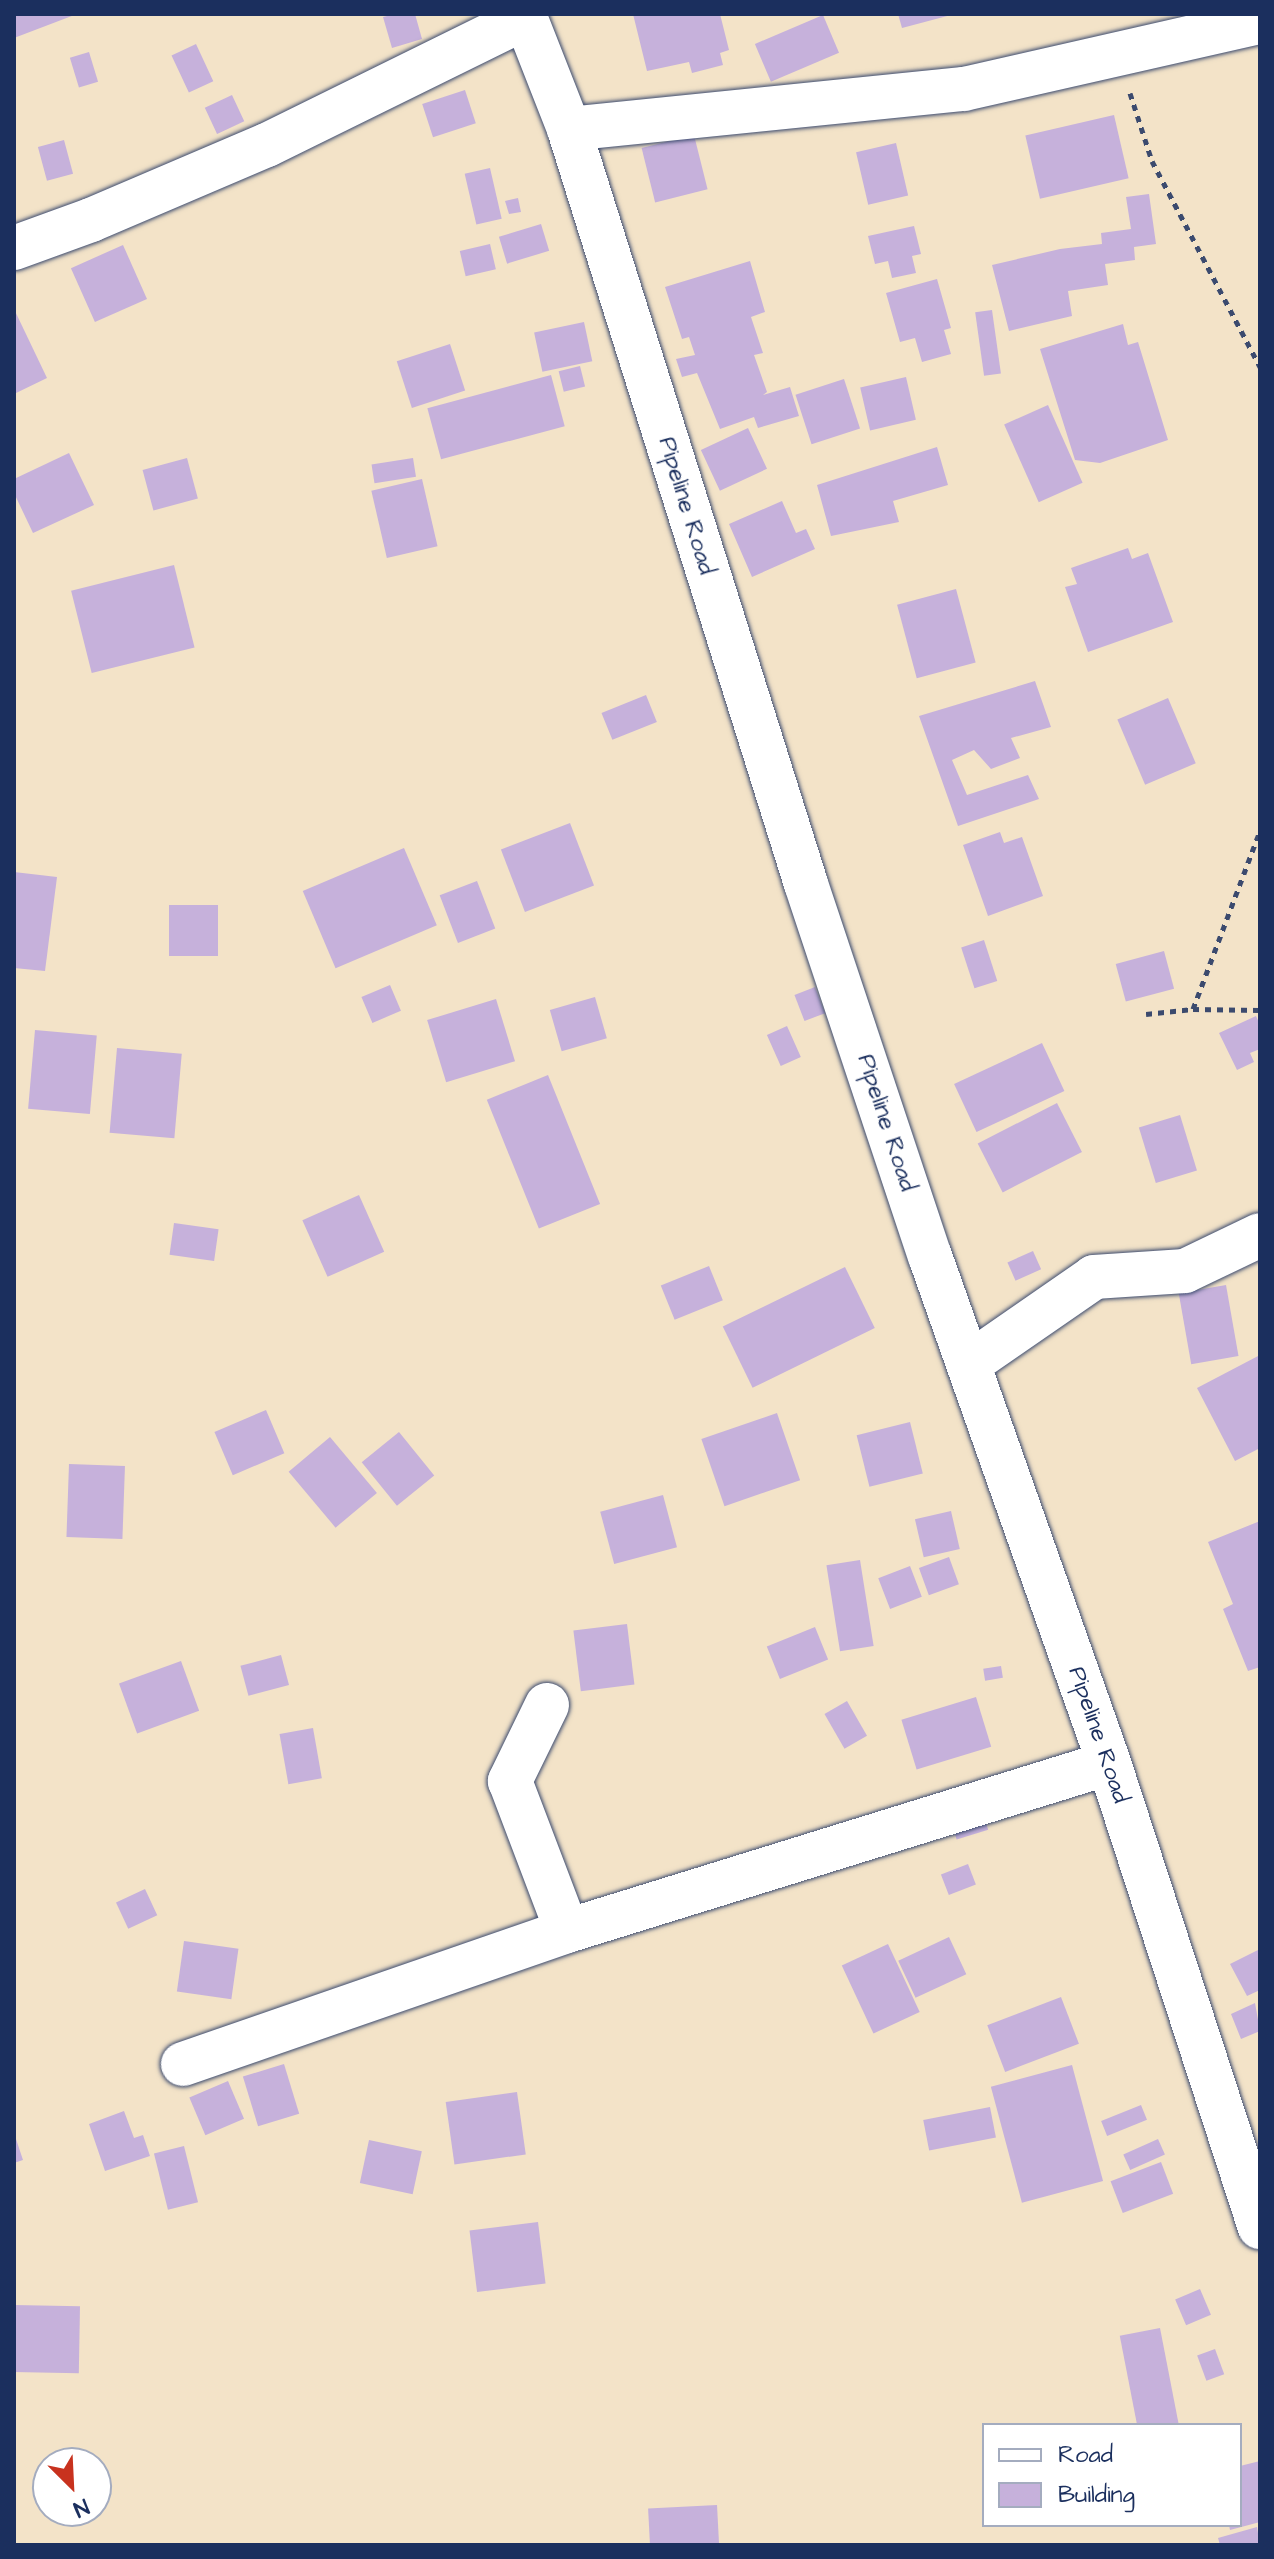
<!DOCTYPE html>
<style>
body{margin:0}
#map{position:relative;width:1274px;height:2559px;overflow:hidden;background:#f3e3c8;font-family:"Architects Daughter",sans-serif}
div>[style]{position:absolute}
.building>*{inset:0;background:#c6b1db;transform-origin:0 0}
.path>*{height:5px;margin-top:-2.5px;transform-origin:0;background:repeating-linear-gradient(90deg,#3b4a6e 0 6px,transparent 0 12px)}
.roads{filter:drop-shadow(0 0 2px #3b4a6e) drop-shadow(0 0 2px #3b4a6e)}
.minor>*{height:44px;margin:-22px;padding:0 22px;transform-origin:22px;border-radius:22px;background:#fff}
.tertiary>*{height:44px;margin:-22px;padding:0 22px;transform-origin:22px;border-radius:22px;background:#fff}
span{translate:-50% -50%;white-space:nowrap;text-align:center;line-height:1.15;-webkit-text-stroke:8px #fff;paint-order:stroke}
.street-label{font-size:24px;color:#1b2f5e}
.frame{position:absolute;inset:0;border:16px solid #1b2f5e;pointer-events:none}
.legend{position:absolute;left:982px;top:2423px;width:260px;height:104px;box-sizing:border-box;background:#fff;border:2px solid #a4acbf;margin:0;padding:10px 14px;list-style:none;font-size:24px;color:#1b2f5e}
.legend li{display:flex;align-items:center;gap:16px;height:40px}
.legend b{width:40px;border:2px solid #a4acbf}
.north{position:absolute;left:32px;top:2447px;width:80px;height:80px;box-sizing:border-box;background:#fff;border:2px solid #a4acbf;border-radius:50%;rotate:156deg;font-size:22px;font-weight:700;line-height:32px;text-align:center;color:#1b2f5e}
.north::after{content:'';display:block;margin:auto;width:28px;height:36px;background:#c8321e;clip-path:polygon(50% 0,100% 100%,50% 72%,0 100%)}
</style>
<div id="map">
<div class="building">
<i style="clip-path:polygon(14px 14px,77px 14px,14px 38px)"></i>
<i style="clip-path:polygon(395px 14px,415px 14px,422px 39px,392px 48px,383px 17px)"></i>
<i style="clip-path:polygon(633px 14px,720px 14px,729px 50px,720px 53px,723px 65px,692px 73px,689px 62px,647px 71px)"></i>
<i style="clip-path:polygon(898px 14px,951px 14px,951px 15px,902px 28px)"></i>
<i style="left:823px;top:15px;width:41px;height:74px;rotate:67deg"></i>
<i style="left:196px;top:44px;width:41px;height:27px;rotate:65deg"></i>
<i style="left:89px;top:52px;width:31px;height:20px;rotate:73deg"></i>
<i style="left:465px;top:90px;width:35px;height:45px;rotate:72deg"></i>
<i style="left:232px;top:95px;width:29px;height:30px;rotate:65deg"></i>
<i style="left:1114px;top:115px;width:65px;height:91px;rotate:77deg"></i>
<i style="left:694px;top:135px;width:56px;height:54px;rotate:76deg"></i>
<i style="left:64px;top:140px;width:35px;height:27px;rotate:75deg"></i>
<i style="left:896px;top:143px;width:54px;height:41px;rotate:77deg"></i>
<i style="left:490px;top:168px;width:52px;height:26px;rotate:77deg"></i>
<i style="clip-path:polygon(1149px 194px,1156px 244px,1134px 247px,1135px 260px,1105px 264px,1108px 285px,1068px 291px,1072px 316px,1009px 331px,992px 265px,1060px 249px,1102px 244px,1101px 233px,1131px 229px,1126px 197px)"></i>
<i style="clip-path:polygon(518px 198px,521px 212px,509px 214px,505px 201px)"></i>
<i style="left:541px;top:224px;width:28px;height:44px;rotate:73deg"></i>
<i style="clip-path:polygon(914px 226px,921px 254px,912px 256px,916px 273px,892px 278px,888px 261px,875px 264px,868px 236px)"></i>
<i style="left:490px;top:244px;width:26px;height:31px;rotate:77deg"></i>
<i style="left:123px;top:245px;width:59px;height:57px;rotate:66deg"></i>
<i style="clip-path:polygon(750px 261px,765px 312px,751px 317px,763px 353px,754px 355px,767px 392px,763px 395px,790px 387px,799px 416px,758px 428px,754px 417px,720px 429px,697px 373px,682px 377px,676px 359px,695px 355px,689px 337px,682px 339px,665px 287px)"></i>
<i style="clip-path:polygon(937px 279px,951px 328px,944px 330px,951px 354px,922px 362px,915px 338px,900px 342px,886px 293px)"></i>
<i style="clip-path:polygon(14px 309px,47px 378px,14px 394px)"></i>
<i style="left:992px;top:310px;width:64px;height:17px;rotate:82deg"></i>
<i style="left:584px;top:322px;width:40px;height:51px;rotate:78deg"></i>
<i style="clip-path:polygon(1123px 324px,1128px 345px,1138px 342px,1168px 440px,1100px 463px,1075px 460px,1040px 349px)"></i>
<i style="left:450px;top:344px;width:49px;height:56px;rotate:72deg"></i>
<i style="left:580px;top:366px;width:21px;height:22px;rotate:76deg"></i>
<i style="left:551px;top:375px;width:53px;height:128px;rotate:75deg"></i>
<i style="left:906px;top:377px;width:44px;height:47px;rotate:77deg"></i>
<i style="left:844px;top:379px;width:52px;height:51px;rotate:72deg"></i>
<i style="left:1048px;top:405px;width:85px;height:48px;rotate:66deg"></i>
<i style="left:748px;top:428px;width:45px;height:52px;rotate:65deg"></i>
<i style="clip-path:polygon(937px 447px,948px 485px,893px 501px,899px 522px,831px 536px,817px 485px)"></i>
<i style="clip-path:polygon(69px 453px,94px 505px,33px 533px,14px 493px,14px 479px)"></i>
<i style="left:187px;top:458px;width:42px;height:46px;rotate:75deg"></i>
<i style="left:413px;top:458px;width:19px;height:42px;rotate:81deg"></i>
<i style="left:422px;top:479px;width:69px;height:52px;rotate:77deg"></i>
<i style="clip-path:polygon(782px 501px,796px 533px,806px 529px,815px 549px,752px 577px,729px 524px)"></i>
<i style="clip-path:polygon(1128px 548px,1132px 559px,1148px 553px,1173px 622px,1088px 652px,1065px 587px,1077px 584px,1071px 568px)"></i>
<i style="left:174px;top:565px;width:85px;height:106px;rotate:76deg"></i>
<i style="left:956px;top:589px;width:76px;height:61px;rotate:75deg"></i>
<i style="clip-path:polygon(1035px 681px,1051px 727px,1011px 738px,1020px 758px,991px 769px,974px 750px,952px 760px,967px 795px,1028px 775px,1039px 799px,958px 826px,919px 716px)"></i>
<i style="left:646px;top:695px;width:29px;height:48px;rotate:68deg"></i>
<i style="left:1168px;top:698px;width:71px;height:55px;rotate:67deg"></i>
<i style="left:570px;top:823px;width:67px;height:74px;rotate:69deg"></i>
<i style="clip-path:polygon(1000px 832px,1004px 843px,1022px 837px,1043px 896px,988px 916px,963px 845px)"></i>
<i style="left:404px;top:848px;width:84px;height:110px;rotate:67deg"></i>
<i style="clip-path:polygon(14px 872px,57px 877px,45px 971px,14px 968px)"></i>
<i style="left:477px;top:881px;width:51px;height:40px;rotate:69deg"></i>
<i style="left:218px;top:905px;width:51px;height:49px;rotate:90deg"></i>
<i style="left:984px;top:940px;width:43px;height:24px;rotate:72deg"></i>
<i style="left:1164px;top:951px;width:39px;height:50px;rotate:75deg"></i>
<i style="left:390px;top:985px;width:28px;height:31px;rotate:67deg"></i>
<i style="left:815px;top:987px;width:28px;height:22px;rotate:69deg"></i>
<i style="left:595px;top:997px;width:43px;height:47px;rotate:74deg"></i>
<i style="left:496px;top:999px;width:65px;height:72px;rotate:73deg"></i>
<i style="clip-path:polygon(1256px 1016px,1260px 1025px,1260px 1049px,1250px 1053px,1254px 1062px,1237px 1070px,1219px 1033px)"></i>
<i style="left:787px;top:1026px;width:34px;height:22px;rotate:66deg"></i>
<i style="left:35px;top:1030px;width:62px;height:79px;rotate:5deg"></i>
<i style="left:1042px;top:1043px;width:53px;height:97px;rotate:65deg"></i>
<i style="left:117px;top:1048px;width:65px;height:85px;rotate:5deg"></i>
<i style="left:548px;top:1075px;width:139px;height:66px;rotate:68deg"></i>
<i style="left:1057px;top:1103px;width:55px;height:89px;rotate:63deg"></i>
<i style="left:1180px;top:1115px;width:58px;height:43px;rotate:73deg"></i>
<i style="left:359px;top:1195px;width:62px;height:62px;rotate:66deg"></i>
<i style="left:174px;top:1223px;width:45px;height:32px;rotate:8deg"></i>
<i style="left:1033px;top:1251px;width:20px;height:28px;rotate:66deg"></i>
<i style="left:709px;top:1266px;width:37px;height:52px;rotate:68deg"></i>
<i style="left:845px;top:1267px;width:68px;height:136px;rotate:64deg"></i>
<i style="left:1226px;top:1285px;width:72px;height:48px;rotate:80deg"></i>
<i style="clip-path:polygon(1260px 1355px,1260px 1448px,1235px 1461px,1197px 1388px)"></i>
<i style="left:266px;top:1410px;width:47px;height:56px;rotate:67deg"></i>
<i style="left:777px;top:1413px;width:71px;height:80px;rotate:71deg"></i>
<i style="left:910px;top:1422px;width:53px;height:55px;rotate:76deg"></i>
<i style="left:399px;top:1432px;width:56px;height:48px;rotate:51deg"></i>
<i style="left:330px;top:1437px;width:73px;height:54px;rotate:50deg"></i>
<i style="left:69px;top:1464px;width:56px;height:73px;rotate:2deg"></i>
<i style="left:663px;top:1495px;width:54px;height:65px;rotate:75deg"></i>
<i style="left:951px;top:1511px;width:39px;height:37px;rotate:77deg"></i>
<i style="clip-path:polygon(1260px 1521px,1260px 1667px,1248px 1671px,1223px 1609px,1233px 1604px,1208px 1542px)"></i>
<i style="left:949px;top:1557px;width:29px;height:32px;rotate:70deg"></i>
<i style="left:860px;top:1560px;width:87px;height:34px;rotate:81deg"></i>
<i style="left:910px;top:1566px;width:33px;height:34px;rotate:69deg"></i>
<i style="left:627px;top:1624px;width:61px;height:54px;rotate:83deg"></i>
<i style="left:815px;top:1627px;width:35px;height:52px;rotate:68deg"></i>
<i style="left:281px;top:1655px;width:31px;height:42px;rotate:75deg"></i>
<i style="left:181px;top:1661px;width:53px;height:66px;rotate:70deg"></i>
<i style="left:1001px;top:1666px;width:12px;height:18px;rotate:81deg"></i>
<i style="left:976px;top:1697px;width:52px;height:78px;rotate:73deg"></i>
<i style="left:847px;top:1701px;width:40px;height:26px;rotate:60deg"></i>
<i style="left:313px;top:1728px;width:51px;height:34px;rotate:80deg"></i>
<i style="left:980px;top:1803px;width:28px;height:33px;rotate:73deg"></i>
<i style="left:968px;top:1864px;width:22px;height:29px;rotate:69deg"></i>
<i style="left:145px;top:1889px;width:29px;height:32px;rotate:65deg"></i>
<i style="left:949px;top:1937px;width:41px;height:56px;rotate:65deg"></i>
<i style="left:184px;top:1941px;width:55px;height:51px;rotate:8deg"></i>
<i style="left:888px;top:1944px;width:75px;height:51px;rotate:65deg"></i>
<i style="clip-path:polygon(1260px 1949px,1260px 1990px,1247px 1996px,1230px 1964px)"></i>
<i style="left:1061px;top:1997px;width:50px;height:79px;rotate:69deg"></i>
<i style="clip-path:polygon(1255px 2003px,1260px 2031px,1241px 2039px,1231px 2014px)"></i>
<i style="left:284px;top:2064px;width:52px;height:43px;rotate:73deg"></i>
<i style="left:1072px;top:2065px;width:120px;height:84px;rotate:75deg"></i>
<i style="left:228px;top:2081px;width:41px;height:42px;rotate:67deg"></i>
<i style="left:517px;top:2092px;width:63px;height:72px;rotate:82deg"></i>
<i style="left:1141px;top:2105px;width:16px;height:43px;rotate:68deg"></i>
<i style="left:990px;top:2107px;width:31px;height:68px;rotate:79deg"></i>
<i style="clip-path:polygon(124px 2111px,134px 2138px,143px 2135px,150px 2156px,105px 2171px,89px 2124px)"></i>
<i style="clip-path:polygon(14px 2133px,23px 2160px,14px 2163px)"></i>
<i style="left:1158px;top:2139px;width:17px;height:38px;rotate:66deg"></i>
<i style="left:369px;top:2140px;width:54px;height:44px;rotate:12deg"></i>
<i style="left:184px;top:2146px;width:58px;height:31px;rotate:76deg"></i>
<i style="left:1161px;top:2162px;width:34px;height:54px;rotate:69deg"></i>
<i style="left:538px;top:2222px;width:62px;height:69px;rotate:83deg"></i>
<i style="left:1200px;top:2289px;width:28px;height:27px;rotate:67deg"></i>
<i style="left:14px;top:2305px;width:66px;height:67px;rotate:1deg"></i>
<i style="left:1160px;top:2328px;width:99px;height:41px;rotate:79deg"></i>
<i style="left:1215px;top:2349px;width:27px;height:19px;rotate:70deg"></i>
<i style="clip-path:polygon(1260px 2461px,1260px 2522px,1230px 2530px,1229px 2525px,1240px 2525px,1240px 2466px)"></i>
<i style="left:717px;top:2505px;width:40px;height:69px;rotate:87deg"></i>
<i style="clip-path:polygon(1257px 2527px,1260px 2545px,1220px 2545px,1218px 2538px)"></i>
</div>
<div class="path">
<i style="left:1130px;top:93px;width:71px;rotate:72.1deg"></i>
<i style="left:1152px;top:161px;width:233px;rotate:62.3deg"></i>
<i style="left:1193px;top:1009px;width:190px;rotate:-69.4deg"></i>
<i style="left:1146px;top:1014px;width:47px;rotate:-6.1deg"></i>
<i style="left:1193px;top:1009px;width:67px;rotate:0.9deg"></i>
</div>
<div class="roads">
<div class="minor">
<i style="left:569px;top:129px;width:397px;rotate:-5.8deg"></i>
<i style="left:964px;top:89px;width:303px;rotate:-12.8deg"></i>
<i style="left:14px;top:248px;width:82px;rotate:-20deg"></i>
<i style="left:91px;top:220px;width:191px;rotate:-23.1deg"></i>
<i style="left:267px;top:145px;width:288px;rotate:-26.2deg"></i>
<i style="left:970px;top:1363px;width:151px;rotate:-34.7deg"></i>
<i style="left:1094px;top:1277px;width:91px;rotate:-3.8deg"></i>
<i style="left:1185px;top:1271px;width:83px;rotate:-25.6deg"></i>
<i style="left:547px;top:1705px;width:85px;rotate:116deg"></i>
<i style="left:510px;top:1781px;width:160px;rotate:69.2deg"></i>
<i style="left:183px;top:2064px;width:406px;rotate:-19.1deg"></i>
<i style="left:567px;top:1931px;width:567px;rotate:-17.22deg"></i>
</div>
<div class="tertiary">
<i style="left:524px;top:14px;width:123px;rotate:68.6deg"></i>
<i style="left:569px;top:129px;width:791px;rotate:72.57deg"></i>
<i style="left:806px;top:884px;width:392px;rotate:71.6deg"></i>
<i style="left:930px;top:1256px;width:538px;rotate:70.55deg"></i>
<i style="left:1109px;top:1763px;width:488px;rotate:72deg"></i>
</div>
</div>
<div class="street-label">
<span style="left:686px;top:506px;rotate:73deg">Pipeline Road</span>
<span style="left:886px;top:1123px;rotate:72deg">Pipeline Road</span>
<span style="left:1098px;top:1735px;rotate:71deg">Pipeline Road</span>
</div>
<div class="frame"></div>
<ul class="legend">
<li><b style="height:10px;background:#fff"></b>Road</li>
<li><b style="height:22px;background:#c6b1db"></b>Building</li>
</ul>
<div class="north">N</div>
</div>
